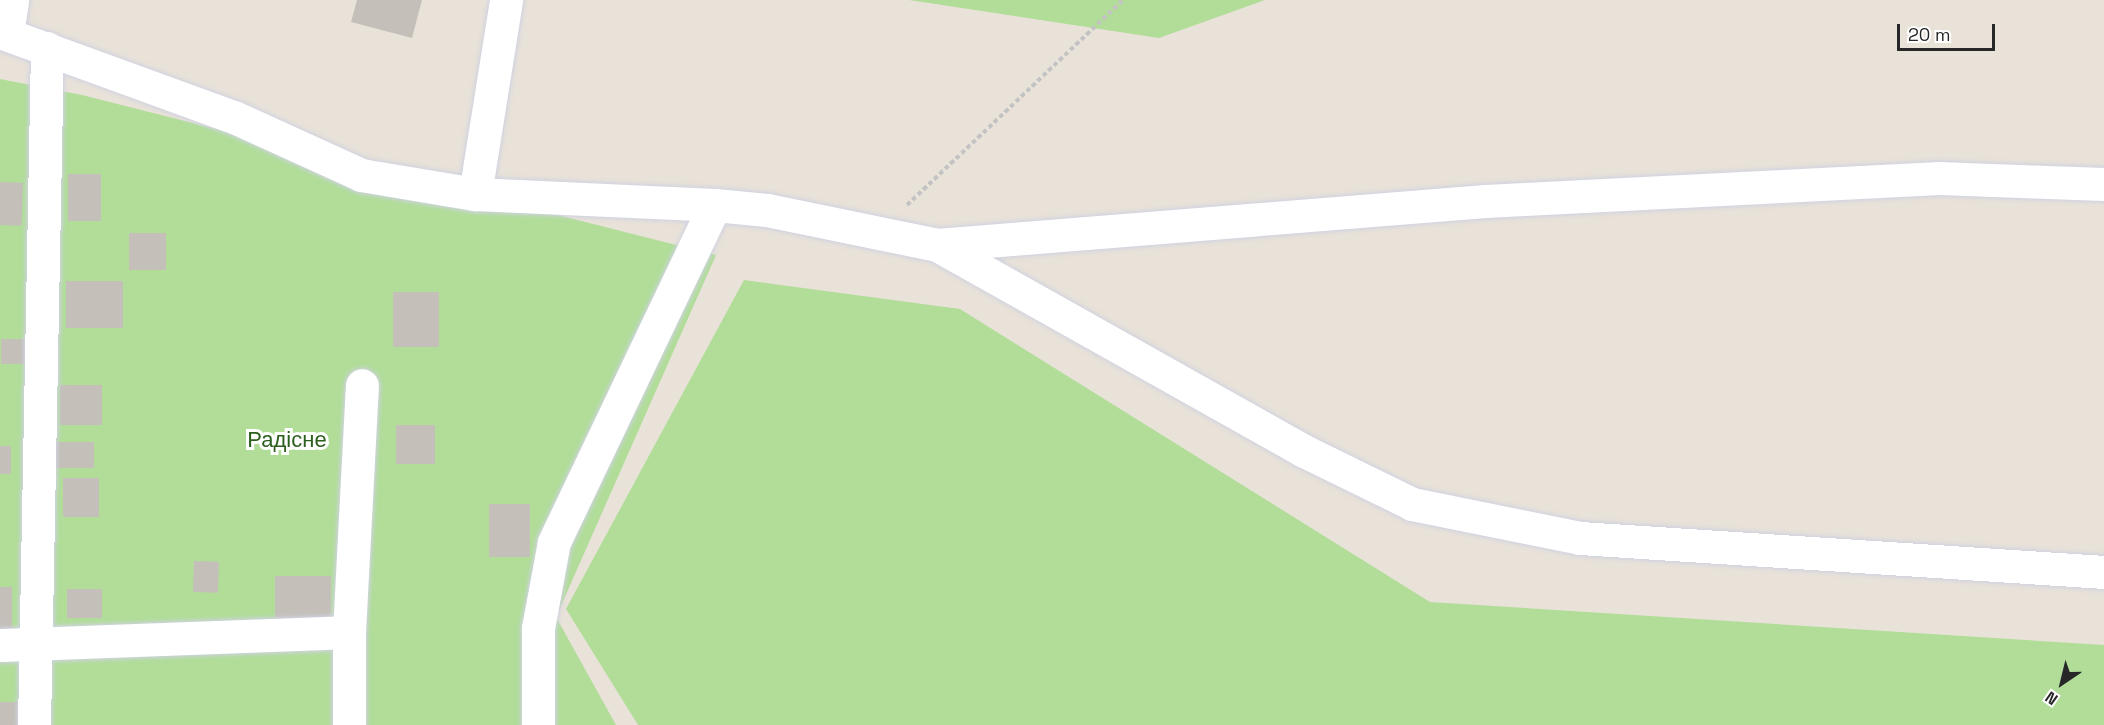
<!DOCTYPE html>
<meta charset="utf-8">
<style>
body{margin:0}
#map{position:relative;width:2104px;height:725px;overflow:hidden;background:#e9e2d9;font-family:"Space Grotesk",sans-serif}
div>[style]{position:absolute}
.green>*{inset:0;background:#b1dd99}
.building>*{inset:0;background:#c4bfb9;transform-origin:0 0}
.path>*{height:4px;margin-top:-2px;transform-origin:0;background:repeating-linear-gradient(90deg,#c3c3c3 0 4.5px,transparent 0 7.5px)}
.roads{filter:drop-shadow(0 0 2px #cfd2e0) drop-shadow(0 0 2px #cfd2e0)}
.minor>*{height:33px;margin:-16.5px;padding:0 16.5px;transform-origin:16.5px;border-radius:16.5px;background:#fff}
span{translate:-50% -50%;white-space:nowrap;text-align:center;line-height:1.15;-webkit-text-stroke:6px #fff;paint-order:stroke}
.park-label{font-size:22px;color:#2c5e1d}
.north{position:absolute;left:2032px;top:653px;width:60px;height:60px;-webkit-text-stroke:4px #fff;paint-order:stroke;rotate:215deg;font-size:16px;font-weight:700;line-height:24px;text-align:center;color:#272727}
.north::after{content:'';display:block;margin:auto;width:21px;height:27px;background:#272727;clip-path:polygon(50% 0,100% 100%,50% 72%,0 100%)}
.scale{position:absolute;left:1897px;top:24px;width:98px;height:27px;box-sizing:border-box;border:3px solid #272727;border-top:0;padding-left:8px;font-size:18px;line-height:21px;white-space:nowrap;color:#272727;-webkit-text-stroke:4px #fff;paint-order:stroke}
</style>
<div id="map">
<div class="green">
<i style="clip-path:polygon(909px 0,1265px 0,1159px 38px)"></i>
<i style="clip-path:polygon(0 79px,82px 95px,716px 255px,556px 617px,616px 725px,0 725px)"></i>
<i style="clip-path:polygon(744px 280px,960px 309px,1430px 602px,2104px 645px,2104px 725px,638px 725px,566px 609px)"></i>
</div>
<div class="building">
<i style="clip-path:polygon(357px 0,422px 0,412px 38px,351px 22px)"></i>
<i style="left:68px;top:174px;width:33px;height:47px"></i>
<i style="left:0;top:182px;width:23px;height:43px;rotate:2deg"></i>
<i style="left:129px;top:233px;width:37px;height:37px"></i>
<i style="left:123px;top:281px;width:47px;height:57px;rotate:90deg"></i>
<i style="left:393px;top:292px;width:46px;height:55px"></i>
<i style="left:1px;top:339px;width:25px;height:25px"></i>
<i style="left:102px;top:385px;width:40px;height:42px;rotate:90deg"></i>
<i style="left:396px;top:425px;width:39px;height:39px"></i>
<i style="left:52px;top:442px;width:42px;height:26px"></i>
<i style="left:0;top:446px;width:11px;height:28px"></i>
<i style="left:63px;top:478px;width:36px;height:39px"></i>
<i style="left:489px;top:504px;width:41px;height:53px"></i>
<i style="left:194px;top:561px;width:25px;height:31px;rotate:2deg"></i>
<i style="left:275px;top:576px;width:56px;height:48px"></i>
<i style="left:0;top:587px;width:12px;height:49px"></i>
<i style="left:67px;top:589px;width:35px;height:29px"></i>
<i style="left:0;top:702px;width:22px;height:23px"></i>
</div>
<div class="path">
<i style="left:907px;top:205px;width:298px;rotate:-43.5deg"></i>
</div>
<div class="roads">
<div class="minor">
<i style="left:0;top:32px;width:249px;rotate:20deg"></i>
<i style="left:234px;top:117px;width:140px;rotate:24.5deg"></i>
<i style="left:361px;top:175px;width:116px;rotate:9.5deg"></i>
<i style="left:475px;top:194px;width:240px;rotate:2.6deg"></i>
<i style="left:715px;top:205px;width:52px;rotate:5.5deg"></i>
<i style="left:767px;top:210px;width:174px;rotate:11.6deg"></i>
<i style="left:937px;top:245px;width:550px;rotate:-4.59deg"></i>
<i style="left:1485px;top:201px;width:455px;rotate:-2.9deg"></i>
<i style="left:1939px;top:178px;width:165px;rotate:2.1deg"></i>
<i style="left:7px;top:33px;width:33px;rotate:-81deg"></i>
<i style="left:475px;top:194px;width:196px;rotate:-80.9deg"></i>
<i style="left:937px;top:245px;width:421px;rotate:29.3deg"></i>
<i style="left:1304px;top:451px;width:120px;rotate:26.1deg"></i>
<i style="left:1412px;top:504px;width:171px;rotate:11.4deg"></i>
<i style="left:1580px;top:538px;width:525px;rotate:3.71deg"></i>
<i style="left:0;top:645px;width:349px;rotate:-2.1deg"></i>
<i style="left:34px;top:725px;width:677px;rotate:-88.9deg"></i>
<i style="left:349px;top:725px;width:93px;rotate:-90deg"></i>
<i style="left:349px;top:632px;width:247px;rotate:-87deg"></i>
<i style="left:538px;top:725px;width:97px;rotate:-90deg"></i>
<i style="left:538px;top:628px;width:87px;rotate:-79.5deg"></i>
<i style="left:554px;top:542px;width:373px;rotate:-64.5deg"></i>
</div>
</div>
<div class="park-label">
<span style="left:287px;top:440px">Радісне</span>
</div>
<div class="north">N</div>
<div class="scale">20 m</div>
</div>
